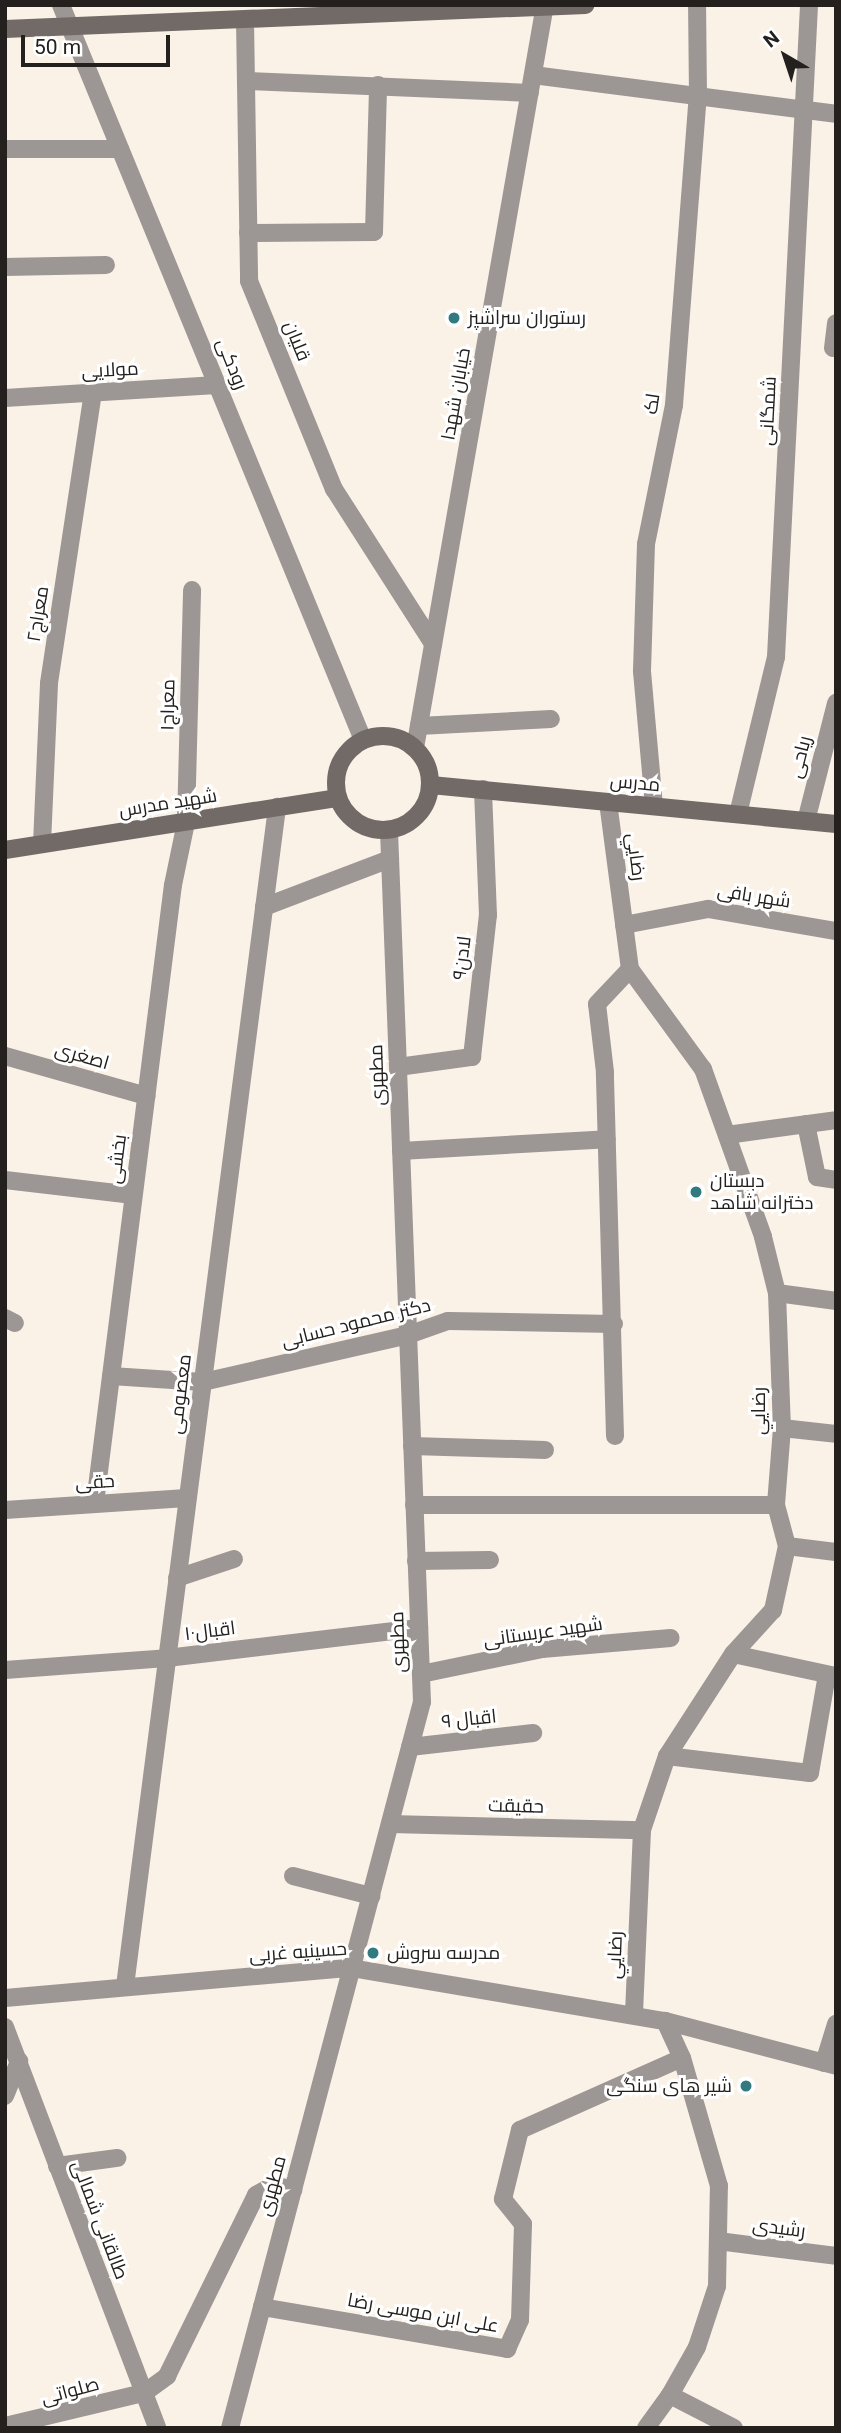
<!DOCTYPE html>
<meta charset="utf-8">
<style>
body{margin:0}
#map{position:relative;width:841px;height:2433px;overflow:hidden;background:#faf1e7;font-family:Roboto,Cairo,sans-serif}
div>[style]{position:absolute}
.minor>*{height:18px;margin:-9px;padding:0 9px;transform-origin:9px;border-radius:9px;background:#9c9694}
.tertiary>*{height:18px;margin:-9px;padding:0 9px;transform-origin:9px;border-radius:9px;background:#9c9694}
.secondary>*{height:18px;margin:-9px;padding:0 9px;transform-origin:9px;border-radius:9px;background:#726a67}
.secondary>.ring{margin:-9px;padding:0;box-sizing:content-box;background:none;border:18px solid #726a67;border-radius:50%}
.dots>*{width:19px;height:19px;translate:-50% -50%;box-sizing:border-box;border:4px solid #fff;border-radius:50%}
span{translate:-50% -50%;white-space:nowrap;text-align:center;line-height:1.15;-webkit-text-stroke:6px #fff;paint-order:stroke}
.poi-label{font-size:19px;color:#23201d}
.left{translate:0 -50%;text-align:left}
.right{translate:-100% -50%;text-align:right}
.street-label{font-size:19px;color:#23201d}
.frame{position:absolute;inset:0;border:7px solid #23201d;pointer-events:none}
.north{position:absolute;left:750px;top:21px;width:70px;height:70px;-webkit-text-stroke:5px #fff;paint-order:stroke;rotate:321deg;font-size:19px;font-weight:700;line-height:28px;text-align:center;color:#23201d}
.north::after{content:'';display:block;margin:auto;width:24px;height:32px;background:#23201d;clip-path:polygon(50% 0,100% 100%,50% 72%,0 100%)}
.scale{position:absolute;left:21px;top:35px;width:149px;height:32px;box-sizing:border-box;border:4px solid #23201d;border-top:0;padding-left:9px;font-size:21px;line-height:24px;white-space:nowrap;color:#23201d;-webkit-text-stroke:5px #fff;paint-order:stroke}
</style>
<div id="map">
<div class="minor">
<i style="left:245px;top:20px;width:261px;rotate:89.1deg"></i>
<i style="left:249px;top:281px;width:225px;rotate:67.8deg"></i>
<i style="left:334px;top:489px;width:184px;rotate:57.4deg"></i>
<i style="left:533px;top:75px;width:305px;rotate:7.3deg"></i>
<i style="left:246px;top:81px;width:284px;rotate:2.4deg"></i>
<i style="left:5px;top:149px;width:115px"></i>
<i style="left:248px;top:233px;width:126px;rotate:-0.5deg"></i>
<i style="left:374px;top:232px;width:147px;rotate:-88.4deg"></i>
<i style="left:5px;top:267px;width:101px;rotate:-1.1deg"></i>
<i style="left:833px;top:348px;width:25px;rotate:-83deg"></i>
<i style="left:5px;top:398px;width:212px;rotate:-3.5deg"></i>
<i style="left:419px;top:726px;width:132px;rotate:-3deg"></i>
<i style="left:608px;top:802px;width:168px;rotate:82.5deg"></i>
<i style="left:630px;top:969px;width:124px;rotate:53.9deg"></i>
<i style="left:703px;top:1069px;width:178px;rotate:70.3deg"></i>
<i style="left:763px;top:1237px;width:58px;rotate:76deg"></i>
<i style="left:777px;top:1293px;width:135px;rotate:87.9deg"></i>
<i style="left:782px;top:1428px;width:77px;rotate:94.5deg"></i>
<i style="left:776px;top:1505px;width:42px;rotate:75deg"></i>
<i style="left:787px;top:1546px;width:66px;rotate:102.3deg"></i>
<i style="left:773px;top:1610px;width:59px;rotate:132.3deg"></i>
<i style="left:733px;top:1654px;width:121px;rotate:122.9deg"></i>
<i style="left:667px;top:1756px;width:78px;rotate:108.7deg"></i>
<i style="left:642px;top:1830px;width:185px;rotate:92.5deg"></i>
<i style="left:654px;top:806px;width:136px;rotate:-95.1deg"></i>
<i style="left:642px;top:671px;width:127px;rotate:-88.2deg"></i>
<i style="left:646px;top:544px;width:142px;rotate:-78.6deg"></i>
<i style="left:674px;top:405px;width:310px;rotate:-85.6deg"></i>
<i style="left:698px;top:96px;width:91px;rotate:-90.6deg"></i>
<i style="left:738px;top:814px;width:162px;rotate:-76.4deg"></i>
<i style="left:776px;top:657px;width:653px;rotate:-87.1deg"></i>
<i style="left:806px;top:821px;width:122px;rotate:-75.7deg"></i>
<i style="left:42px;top:844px;width:161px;rotate:-87.5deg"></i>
<i style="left:49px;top:683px;width:295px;rotate:-81.4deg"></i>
<i style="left:264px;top:907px;width:135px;rotate:-20.9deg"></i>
<i style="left:624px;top:925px;width:86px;rotate:-10.8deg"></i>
<i style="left:708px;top:909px;width:130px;rotate:9.8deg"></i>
<i style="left:5px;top:1056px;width:147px;rotate:15.8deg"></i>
<i style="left:398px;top:1067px;width:75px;rotate:-7.7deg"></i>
<i style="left:472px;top:1057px;width:143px;rotate:-83.6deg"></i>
<i style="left:488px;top:915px;width:126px;rotate:-92.3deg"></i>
<i style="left:806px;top:1124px;width:54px;rotate:78.3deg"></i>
<i style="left:817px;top:1177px;width:19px;rotate:9deg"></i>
<i style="left:727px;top:1135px;width:110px;rotate:-7.8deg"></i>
<i style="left:401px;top:1151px;width:206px;rotate:-3.3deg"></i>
<i style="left:5px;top:1180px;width:129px;rotate:6.7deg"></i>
<i style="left:777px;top:1293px;width:60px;rotate:7.7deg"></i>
<i style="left:5px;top:1318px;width:11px;rotate:27deg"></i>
<i style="left:111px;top:1376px;width:92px;rotate:3.7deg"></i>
<i style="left:203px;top:1382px;width:210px;rotate:-12.9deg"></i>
<i style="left:408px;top:1335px;width:42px;rotate:-19.3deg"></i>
<i style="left:448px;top:1321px;width:166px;rotate:1deg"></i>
<i style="left:782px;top:1428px;width:54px;rotate:6.3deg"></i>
<i style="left:615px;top:1436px;width:364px;rotate:-91.6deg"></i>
<i style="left:605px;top:1072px;width:68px;rotate:-96.7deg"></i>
<i style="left:597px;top:1004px;width:48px;rotate:-46.7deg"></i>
<i style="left:412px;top:1446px;width:133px;rotate:1.7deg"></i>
<i style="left:95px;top:1503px;width:623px;rotate:-82.81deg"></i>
<i style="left:173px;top:885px;width:64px;rotate:-78.3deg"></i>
<i style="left:186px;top:822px;width:232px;rotate:-88.5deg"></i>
<i style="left:414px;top:1505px;width:362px"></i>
<i style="left:5px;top:1510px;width:182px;rotate:-3.8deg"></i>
<i style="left:787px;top:1546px;width:49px;rotate:7deg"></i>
<i style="left:416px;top:1561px;width:74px;rotate:-0.8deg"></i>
<i style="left:177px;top:1578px;width:60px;rotate:-18.4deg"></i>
<i style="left:733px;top:1654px;width:105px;rotate:12.1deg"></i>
<i style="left:5px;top:1670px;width:162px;rotate:-4.2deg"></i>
<i style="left:167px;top:1658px;width:254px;rotate:-6.8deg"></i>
<i style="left:421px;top:1674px;width:124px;rotate:-11.7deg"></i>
<i style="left:542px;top:1649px;width:129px;rotate:-4.9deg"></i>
<i style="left:410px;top:1747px;width:124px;rotate:-6.5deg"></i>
<i style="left:667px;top:1756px;width:144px;rotate:6.8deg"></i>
<i style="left:810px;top:1773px;width:99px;rotate:-80.2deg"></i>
<i style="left:390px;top:1824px;width:252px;rotate:1.4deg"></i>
<i style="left:293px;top:1876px;width:81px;rotate:14.4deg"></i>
<i style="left:125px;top:1986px;width:1189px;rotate:-82.65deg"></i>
<i style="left:5px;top:1998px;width:347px;rotate:-5deg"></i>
<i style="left:351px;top:1968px;width:318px;rotate:9.6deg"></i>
<i style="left:665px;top:2021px;width:177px;rotate:14.7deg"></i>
<i style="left:824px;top:2063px;width:41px;rotate:-72.9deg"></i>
<i style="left:5px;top:2096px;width:38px;rotate:-68deg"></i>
<i style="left:57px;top:2166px;width:61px;rotate:-7.6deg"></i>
<i style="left:718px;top:2241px;width:119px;rotate:7.2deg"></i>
<i style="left:262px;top:2307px;width:249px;rotate:9.7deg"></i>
<i style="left:507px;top:2349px;width:32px;rotate:-66deg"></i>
<i style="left:520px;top:2320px;width:96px;rotate:-88.2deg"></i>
<i style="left:523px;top:2224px;width:32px;rotate:-129deg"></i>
<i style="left:503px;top:2199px;width:71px;rotate:-76.2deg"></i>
<i style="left:520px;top:2130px;width:177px;rotate:-24deg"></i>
<i style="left:670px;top:2395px;width:72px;rotate:27.3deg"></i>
<i style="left:5px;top:2426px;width:143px;rotate:-13.4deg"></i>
<i style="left:144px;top:2393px;width:29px;rotate:-36deg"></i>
<i style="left:167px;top:2376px;width:202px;rotate:-63.8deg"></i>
<i style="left:256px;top:2195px;width:20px;rotate:-30deg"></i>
<i style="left:273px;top:2185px;width:21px;rotate:14deg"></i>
<i style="left:646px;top:2428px;width:41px;rotate:-54deg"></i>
<i style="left:670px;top:2395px;width:55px;rotate:-60.6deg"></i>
<i style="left:697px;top:2347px;width:64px;rotate:-71.8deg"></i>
<i style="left:717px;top:2286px;width:100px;rotate:-88.9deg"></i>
<i style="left:719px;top:2186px;width:133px;rotate:-106.1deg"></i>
<i style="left:682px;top:2058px;width:41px;rotate:-114.7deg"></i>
</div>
<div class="tertiary">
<i style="left:61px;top:5px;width:795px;rotate:67.66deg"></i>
<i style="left:415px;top:748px;width:754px;rotate:-80.08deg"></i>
<i style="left:5px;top:2027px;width:429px;rotate:69.2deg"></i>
<i style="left:230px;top:2428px;width:751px;rotate:-75.19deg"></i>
<i style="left:422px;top:1702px;width:873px;rotate:-92.17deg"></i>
</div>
<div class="secondary">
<i style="left:5px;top:29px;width:581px;rotate:-2.37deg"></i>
<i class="ring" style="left:336px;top:736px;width:76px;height:76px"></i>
<i style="left:431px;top:785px;width:407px;rotate:5.5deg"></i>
<i style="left:5px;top:850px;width:337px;rotate:-8.9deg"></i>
</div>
<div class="dots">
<i style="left:454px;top:318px;background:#317a80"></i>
<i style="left:696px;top:1192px;background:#317a80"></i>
<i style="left:373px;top:1953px;background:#317a80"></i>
<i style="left:746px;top:2086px;background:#317a80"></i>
</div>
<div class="poi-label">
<span class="left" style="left:468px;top:318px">رستوران سراشپز</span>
<span class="left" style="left:710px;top:1192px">دبستان<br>دخترانه شاهد</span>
<span class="left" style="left:387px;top:1953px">مدرسه سروش</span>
<span class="right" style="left:732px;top:2086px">شیر های سنگی</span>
</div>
<div class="street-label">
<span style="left:297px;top:341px;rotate:68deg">قلیان</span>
<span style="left:232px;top:364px;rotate:68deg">رودکی</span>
<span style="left:110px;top:370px;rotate:-3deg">مولایی</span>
<span style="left:456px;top:394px;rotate:-80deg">خیابان شهدا</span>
<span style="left:652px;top:404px;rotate:-82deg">لک</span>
<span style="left:768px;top:411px;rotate:-87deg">شمگانی</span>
<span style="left:38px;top:614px;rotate:-81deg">معراج۲</span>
<span style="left:168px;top:705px;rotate:-89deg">معراج۱</span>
<span style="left:800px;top:757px;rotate:-76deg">ریاحی</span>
<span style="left:635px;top:783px;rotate:5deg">مدرس</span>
<span style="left:168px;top:803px;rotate:-9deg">شهید مدرس</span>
<span style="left:636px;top:857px;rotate:83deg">رضایي</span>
<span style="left:754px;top:896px;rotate:9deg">شهر بافی</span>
<span style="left:462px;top:958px;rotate:-83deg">لادن۹</span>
<span style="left:82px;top:1056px;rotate:16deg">اصغری</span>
<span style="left:377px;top:1075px;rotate:-92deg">مطهری</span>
<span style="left:117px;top:1159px;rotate:-83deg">بخشی</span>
<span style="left:356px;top:1323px;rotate:-14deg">دکتر محمود حسابی</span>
<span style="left:180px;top:1394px;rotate:-83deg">معصومی</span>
<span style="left:759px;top:1411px;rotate:-90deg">رضایي</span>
<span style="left:95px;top:1482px;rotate:-3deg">حقی</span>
<span style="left:210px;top:1631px;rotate:-7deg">اقبال۱۰</span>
<span style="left:543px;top:1632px;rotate:-8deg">شهید عربستانی</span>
<span style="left:398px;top:1642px;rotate:-92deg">مطهری</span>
<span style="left:469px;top:1719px;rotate:-6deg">اقبال ۹</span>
<span style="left:516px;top:1806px;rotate:1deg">حقیقت</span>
<span style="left:298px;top:1952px;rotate:-4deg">حسینیه غربی</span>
<span style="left:615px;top:1955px;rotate:-88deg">رضایي</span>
<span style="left:272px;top:2186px;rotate:-75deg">مطهری</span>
<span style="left:100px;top:2220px;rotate:69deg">طالقانی شمالی</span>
<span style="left:779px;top:2228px;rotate:7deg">رشیدی</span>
<span style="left:423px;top:2313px;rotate:10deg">علی ابن موسی رضا</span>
<span style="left:70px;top:2391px;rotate:-15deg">صلواتی</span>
</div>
<div class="frame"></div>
<div class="north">N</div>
<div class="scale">50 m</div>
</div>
